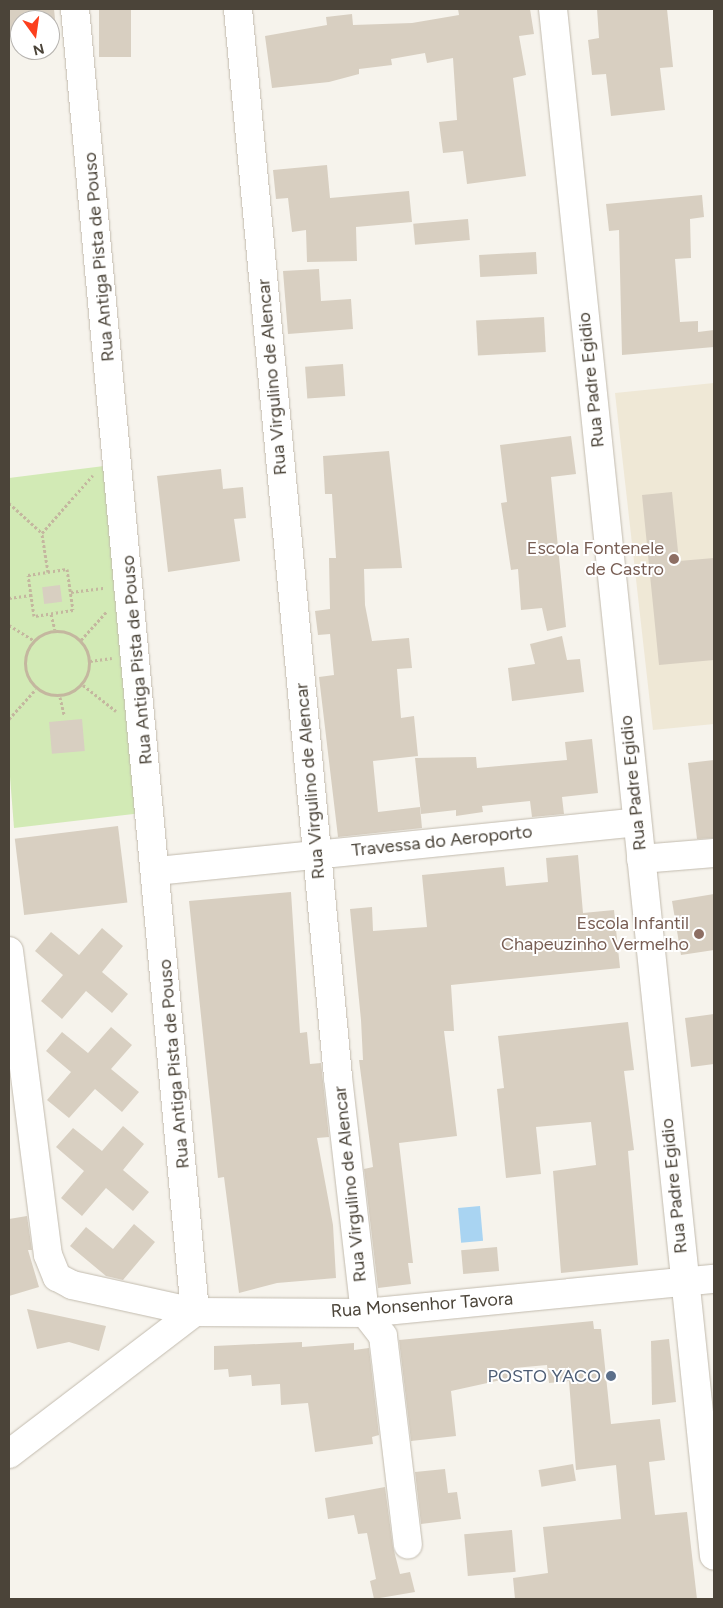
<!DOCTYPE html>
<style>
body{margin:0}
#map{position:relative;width:723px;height:1608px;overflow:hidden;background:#f6f3ec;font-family:Figtree,sans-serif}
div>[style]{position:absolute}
.education>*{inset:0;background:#efe8d6}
.green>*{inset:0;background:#d2eab5}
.water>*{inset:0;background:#a9d4f2;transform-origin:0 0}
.building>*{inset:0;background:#d8cfc1;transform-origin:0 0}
.path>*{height:3px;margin-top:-1.5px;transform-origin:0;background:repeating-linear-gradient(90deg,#c4b79f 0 2.5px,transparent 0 5px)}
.path>.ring{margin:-1.5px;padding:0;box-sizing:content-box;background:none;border:3px solid #c4b79f;border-radius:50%}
.roads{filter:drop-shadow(0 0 1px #c2bbae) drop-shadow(0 0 1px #c2bbae)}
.minor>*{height:28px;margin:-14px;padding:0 14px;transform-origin:14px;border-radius:14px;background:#fff}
.dots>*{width:14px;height:14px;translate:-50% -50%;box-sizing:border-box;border:2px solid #fff;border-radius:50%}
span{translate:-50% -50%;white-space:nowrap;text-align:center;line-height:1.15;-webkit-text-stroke:4px #fff;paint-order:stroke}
.street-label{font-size:18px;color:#4b4439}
.education-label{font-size:18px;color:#785e54}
.right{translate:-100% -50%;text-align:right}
.service-label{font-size:18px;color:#4e5e75}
.frame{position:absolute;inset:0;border:10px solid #4b4439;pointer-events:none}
.north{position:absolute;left:10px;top:10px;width:50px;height:50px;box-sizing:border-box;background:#fff;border:1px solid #b7b4b0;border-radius:50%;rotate:166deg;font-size:14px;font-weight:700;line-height:20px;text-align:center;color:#4b4439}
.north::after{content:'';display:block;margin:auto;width:18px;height:22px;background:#fc3f1d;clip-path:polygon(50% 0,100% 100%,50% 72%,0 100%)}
</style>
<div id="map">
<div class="education">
<i style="clip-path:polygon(714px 383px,714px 724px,653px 730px,615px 393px)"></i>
</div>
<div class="green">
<i style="clip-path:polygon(104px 466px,142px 813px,14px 828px,9px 764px,9px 478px)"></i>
</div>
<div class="water">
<i style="left:480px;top:1206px;width:35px;height:22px;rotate:85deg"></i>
</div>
<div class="building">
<i style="clip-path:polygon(9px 9px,54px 9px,56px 29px,50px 30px,50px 20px,20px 20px,20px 33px,9px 35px)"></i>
<i style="left:99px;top:9px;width:32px;height:48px"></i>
<i style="clip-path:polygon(458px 9px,530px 9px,534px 34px,519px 36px,526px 75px,513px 78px,526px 176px,467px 184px,463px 151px,443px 153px,439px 122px,457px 120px,453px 58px,427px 63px,425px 53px,391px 59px,392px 65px,359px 69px,359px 74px,329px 82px,272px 88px,265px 36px,327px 25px,326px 17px,352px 14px,353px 25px,412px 23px,459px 15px)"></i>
<i style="clip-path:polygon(597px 9px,667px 9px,673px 67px,660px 68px,665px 110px,611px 116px,606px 74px,592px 75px,588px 40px,599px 38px)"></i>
<i style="clip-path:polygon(327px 165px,330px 198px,409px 191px,412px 222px,356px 227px,357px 261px,307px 262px,306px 230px,292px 232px,288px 198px,276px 199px,273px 170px)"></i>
<i style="clip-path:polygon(702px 195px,704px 217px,690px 219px,691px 258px,675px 259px,680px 322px,698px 321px,698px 332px,714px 330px,714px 347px,622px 355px,619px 230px,609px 231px,606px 204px)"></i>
<i style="left:468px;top:219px;width:21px;height:55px;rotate:85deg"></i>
<i style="left:536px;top:252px;width:22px;height:57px;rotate:87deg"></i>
<i style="clip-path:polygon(319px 269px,321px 301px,351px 299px,353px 329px,288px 334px,283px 271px)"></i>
<i style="left:544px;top:317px;width:35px;height:68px;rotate:87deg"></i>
<i style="left:343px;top:364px;width:32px;height:38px;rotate:86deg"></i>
<i style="clip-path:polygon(571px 436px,576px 474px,551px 477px,566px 627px,547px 631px,542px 608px,521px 610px,518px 569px,511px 570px,501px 503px,507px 502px,500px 445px)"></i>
<i style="clip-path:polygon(389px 451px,402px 568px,364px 569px,365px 605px,372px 641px,409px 638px,412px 668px,397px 669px,401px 718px,414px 716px,418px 756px,373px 761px,378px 812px,420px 807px,422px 828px,338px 837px,319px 677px,334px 675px,330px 634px,318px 635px,315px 611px,330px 609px,329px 558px,336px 558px,332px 494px,325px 494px,323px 456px)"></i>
<i style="clip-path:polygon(221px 469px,223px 489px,243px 487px,246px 518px,234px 519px,240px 561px,168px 572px,157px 476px)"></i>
<i style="clip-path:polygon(672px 492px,679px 561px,714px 558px,714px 660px,659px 665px,642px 495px)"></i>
<i style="left:60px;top:585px;width:17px;height:18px;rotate:83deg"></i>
<i style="clip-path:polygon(562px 636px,567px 660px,580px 659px,584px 692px,512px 701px,508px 668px,535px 664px,530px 644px)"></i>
<i style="left:82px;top:719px;width:32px;height:33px;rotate:85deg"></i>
<i style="clip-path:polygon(592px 739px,598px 793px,562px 797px,564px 814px,532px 817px,530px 801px,482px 806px,483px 812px,456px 816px,456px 810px,421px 814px,415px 758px,476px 757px,477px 768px,567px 760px,565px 742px)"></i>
<i style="clip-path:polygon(714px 760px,714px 838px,697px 839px,688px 763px)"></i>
<i style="left:118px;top:826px;width:77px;height:104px;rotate:83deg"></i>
<i style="clip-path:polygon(578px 855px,583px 913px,614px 910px,620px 968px,451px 985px,454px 1031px,444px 1031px,457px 1136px,399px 1143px,413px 1263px,408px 1263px,411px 1284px,378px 1288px,364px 1169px,373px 1167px,359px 1060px,363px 1060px,361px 1020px,350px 909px,372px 907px,373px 931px,427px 927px,422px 875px,504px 867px,506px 886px,548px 882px,546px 858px)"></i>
<i style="clip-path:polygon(291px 892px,300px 1033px,307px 1032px,310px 1064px,321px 1063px,329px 1137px,317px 1138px,333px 1225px,336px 1278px,277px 1283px,239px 1293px,224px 1177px,218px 1178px,189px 901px)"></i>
<i style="clip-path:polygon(714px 894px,714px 950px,681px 955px,672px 901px)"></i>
<i style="clip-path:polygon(102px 928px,123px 946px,102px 972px,128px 994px,112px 1013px,86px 991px,62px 1019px,41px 1001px,63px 975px,35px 951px,51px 932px,79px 955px)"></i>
<i style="clip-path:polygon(714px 1014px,714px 1064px,691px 1067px,685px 1018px)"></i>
<i style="clip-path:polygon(628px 1022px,634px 1070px,624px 1071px,634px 1150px,628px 1151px,638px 1265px,561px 1273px,553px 1171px,596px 1165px,591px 1122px,536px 1127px,541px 1174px,506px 1178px,497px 1089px,504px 1088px,498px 1036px)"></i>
<i style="clip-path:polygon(111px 1027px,132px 1045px,111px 1069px,139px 1092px,122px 1112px,95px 1089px,69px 1118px,47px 1100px,71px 1072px,46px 1051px,62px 1032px,88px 1053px)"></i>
<i style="clip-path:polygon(123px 1126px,144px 1144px,123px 1170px,149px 1192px,133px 1211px,106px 1188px,82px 1216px,61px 1198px,84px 1171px,56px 1147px,73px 1128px,102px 1151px)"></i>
<i style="clip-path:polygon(27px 1216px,32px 1250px,28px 1250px,39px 1287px,9px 1296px,9px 1219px)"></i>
<i style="clip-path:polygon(134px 1224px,155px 1242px,123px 1280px,106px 1276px,70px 1246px,86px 1227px,113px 1249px)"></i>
<i style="left:497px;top:1247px;width:24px;height:36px;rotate:85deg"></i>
<i style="clip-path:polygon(27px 1309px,106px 1326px,99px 1351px,69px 1342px,37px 1349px)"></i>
<i style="clip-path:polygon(593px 1321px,594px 1329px,601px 1329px,611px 1424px,660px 1419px,665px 1460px,649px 1462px,655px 1515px,687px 1512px,697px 1599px,515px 1599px,513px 1578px,548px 1573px,543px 1527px,621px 1519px,616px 1465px,576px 1470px,569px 1381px,549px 1383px,547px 1365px,514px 1368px,515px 1377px,451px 1391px,456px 1436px,411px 1441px,399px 1340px)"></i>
<i style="clip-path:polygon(669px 1339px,676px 1402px,652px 1405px,651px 1341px)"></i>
<i style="clip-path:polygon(302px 1342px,302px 1347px,354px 1343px,354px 1350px,369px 1348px,379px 1435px,372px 1437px,373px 1444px,315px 1452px,308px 1403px,281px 1405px,280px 1384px,252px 1386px,251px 1375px,229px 1377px,228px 1369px,214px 1370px,214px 1346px)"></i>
<i style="left:573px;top:1464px;width:17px;height:35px;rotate:80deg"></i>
<i style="clip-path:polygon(445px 1469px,448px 1493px,457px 1492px,461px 1519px,421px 1524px,415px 1472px)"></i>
<i style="clip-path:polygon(385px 1487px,393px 1547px,400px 1574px,410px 1572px,415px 1592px,374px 1599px,370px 1581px,376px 1579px,367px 1533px,358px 1534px,354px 1515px,328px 1519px,325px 1498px)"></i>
<i style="left:512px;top:1530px;width:42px;height:48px;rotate:85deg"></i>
</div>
<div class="path">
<i style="left:9px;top:503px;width:45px;rotate:42.3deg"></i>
<i style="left:67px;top:569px;width:41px;rotate:81.7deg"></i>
<i style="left:73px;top:610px;width:39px;rotate:171deg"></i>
<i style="left:34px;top:616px;width:41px;rotate:-98.3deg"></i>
<i style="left:28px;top:575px;width:39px;rotate:-9deg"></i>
<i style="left:48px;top:572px;width:39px;rotate:-99deg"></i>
<i style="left:42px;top:533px;width:77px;rotate:-48.7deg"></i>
<i style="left:71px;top:592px;width:34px;rotate:-7deg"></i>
<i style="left:9px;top:598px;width:22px;rotate:-8deg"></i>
<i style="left:51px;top:614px;width:16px;rotate:76deg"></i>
<i style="left:9px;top:625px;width:28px;rotate:32deg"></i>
<i class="ring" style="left:25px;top:631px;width:61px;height:61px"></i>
<i style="left:81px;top:640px;width:38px;rotate:-48deg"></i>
<i style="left:90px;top:661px;width:22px;rotate:-8deg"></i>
<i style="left:83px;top:685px;width:42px;rotate:38.2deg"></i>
<i style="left:60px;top:697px;width:18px;rotate:77deg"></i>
<i style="left:9px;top:719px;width:40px;rotate:-48deg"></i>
</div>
<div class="roads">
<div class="minor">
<i style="left:238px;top:9px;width:1073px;rotate:84.65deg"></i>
<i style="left:338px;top:1077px;width:238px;rotate:83.5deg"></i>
<i style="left:365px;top:1313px;width:29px;rotate:52deg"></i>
<i style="left:383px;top:1336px;width:210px;rotate:83.2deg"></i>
<i style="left:553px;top:9px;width:1555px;rotate:84.06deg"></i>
<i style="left:641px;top:859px;width:73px;rotate:-4.7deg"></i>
<i style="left:157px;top:871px;width:482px;rotate:-5.8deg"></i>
<i style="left:9px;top:951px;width:306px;rotate:82.7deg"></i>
<i style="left:48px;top:1255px;width:24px;rotate:68deg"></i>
<i style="left:57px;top:1277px;width:17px;rotate:28deg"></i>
<i style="left:72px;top:1285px;width:126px;rotate:12.4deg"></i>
<i style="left:195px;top:1312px;width:170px;rotate:0.3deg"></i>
<i style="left:365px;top:1313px;width:351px;rotate:-5.6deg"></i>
<i style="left:9px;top:1454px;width:234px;rotate:-37.4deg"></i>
<i style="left:195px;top:1312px;width:1309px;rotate:-95.26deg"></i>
</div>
</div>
<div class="dots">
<i style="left:674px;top:559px;background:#8d6e63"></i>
<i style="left:699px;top:934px;background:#8d6e63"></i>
<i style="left:611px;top:1376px;background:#5c6f8a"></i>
</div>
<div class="street-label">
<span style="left:99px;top:257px;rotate:-95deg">Rua Antiga Pista de Pouso</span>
<span style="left:272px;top:377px;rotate:-95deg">Rua Virgulino de Alencar</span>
<span style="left:591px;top:380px;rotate:-96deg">Rua Padre Egidio</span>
<span style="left:137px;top:660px;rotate:-95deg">Rua Antiga Pista de Pouso</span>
<span style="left:310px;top:781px;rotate:-95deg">Rua Virgulino de Alencar</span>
<span style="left:633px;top:783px;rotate:-96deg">Rua Padre Egidio</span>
<span style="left:442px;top:841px;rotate:-6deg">Travessa do Aeroporto</span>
<span style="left:174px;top:1064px;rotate:-95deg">Rua Antiga Pista de Pouso</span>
<span style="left:350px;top:1184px;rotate:-96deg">Rua Virgulino de Alencar</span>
<span style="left:674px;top:1186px;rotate:-96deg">Rua Padre Egidio</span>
<span style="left:422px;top:1305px;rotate:-4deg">Rua Monsenhor Tavora</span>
</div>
<div class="education-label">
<span class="right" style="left:664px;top:559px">Escola Fontenele<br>de Castro</span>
<span class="right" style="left:689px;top:934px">Escola Infantil<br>Chapeuzinho Vermelho</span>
</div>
<div class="service-label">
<span class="right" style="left:601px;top:1376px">POSTO YACO</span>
</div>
<div class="frame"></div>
<div class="north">N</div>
</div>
